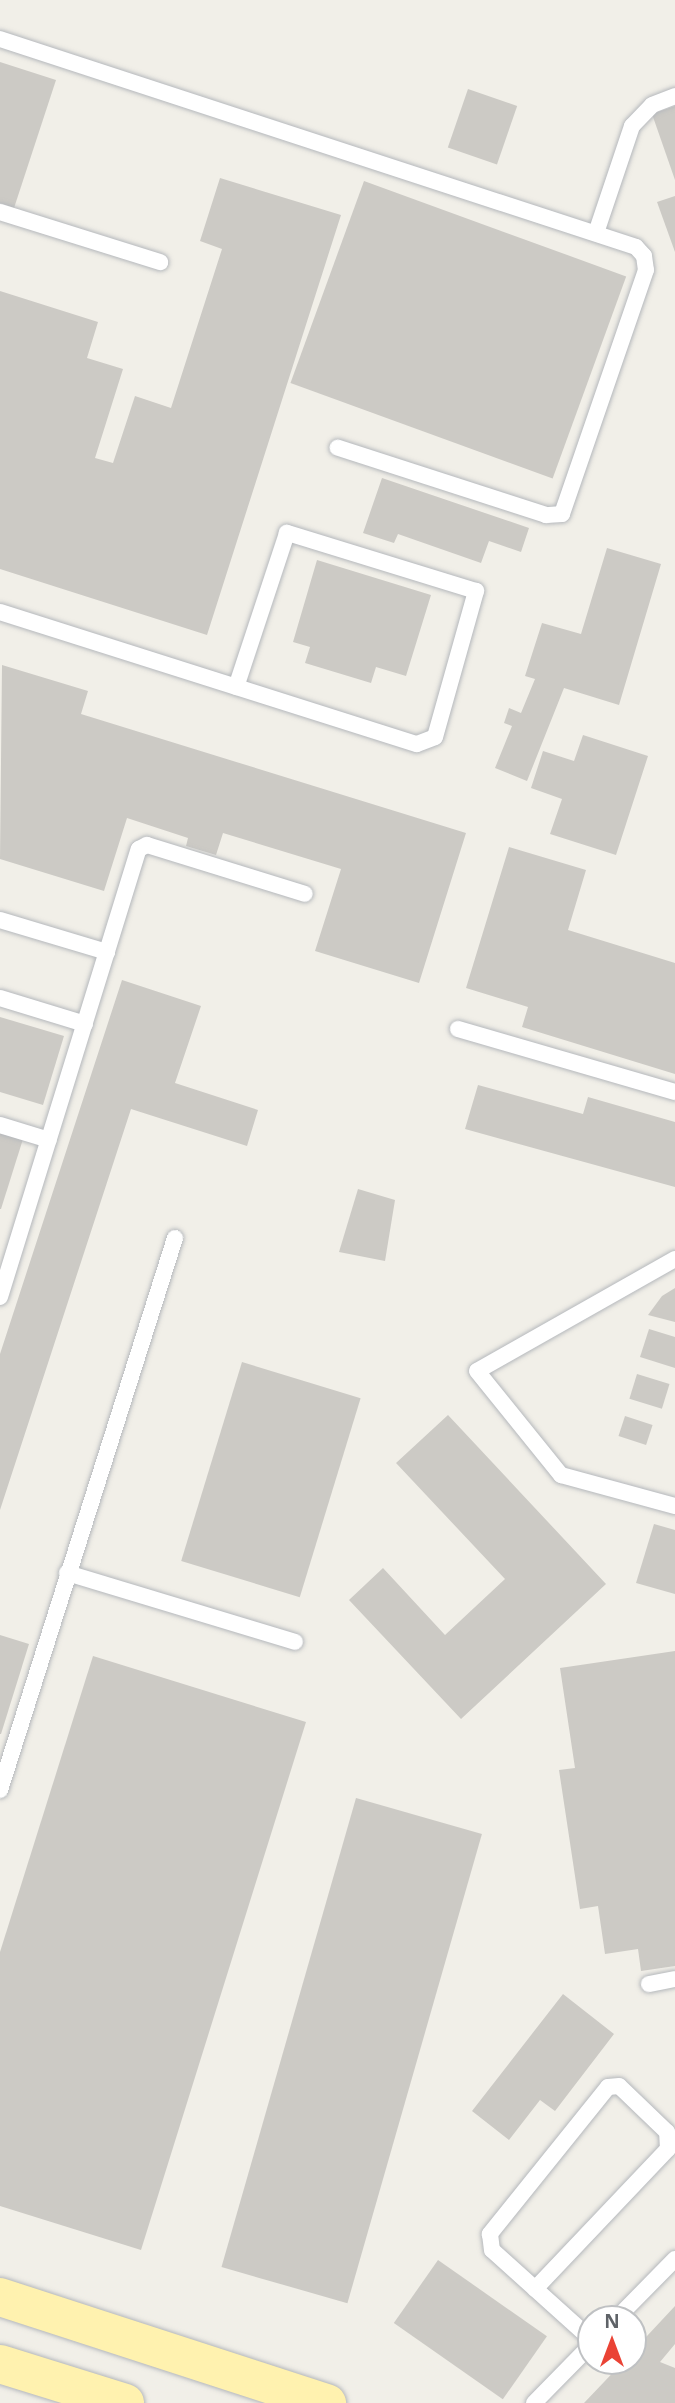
<!DOCTYPE html>
<style>
body{margin:0}
#map{position:relative;width:675px;height:2403px;overflow:hidden;background:#f1efe8;font-family:"Open Sans",sans-serif}
div>[style]{position:absolute}
.building>*{inset:0;background:#cccac5;transform-origin:0 0}
.roads{filter:drop-shadow(0 0 2px #b5b8bc) drop-shadow(0 0 2px #b5b8bc)}
.lane>*{height:16px;margin:-8px;padding:0 8px;transform-origin:8px;border-radius:8px;background:#fff}
.primary>*{height:38px;margin:-19px;padding:0 19px;transform-origin:19px;border-radius:19px;background:#fff2af}
span{translate:-50% -50%;white-space:nowrap;text-align:center;line-height:1.15;-webkit-text-stroke:6px #fff;paint-order:stroke}
.north{position:absolute;left:577px;top:2305px;width:70px;height:70px;box-sizing:border-box;background:#fff;border:2px solid #bfc1c3;border-radius:50%;rotate:0deg;font-size:19px;font-weight:700;line-height:28px;text-align:center;color:#5f6368}
.north::after{content:'';display:block;margin:auto;width:24px;height:32px;background:#ea4335;clip-path:polygon(50% 0,100% 100%,50% 72%,0 100%)}
</style>
<div id="map">
<div class="building">
<i style="clip-path:polygon(0 62px,56px 80px,14px 208px,0 203px)"></i>
<i style="left:468px;top:89px;width:52px;height:62px;rotate:19deg"></i>
<i style="clip-path:polygon(675px 106px,675px 180px,652px 114px)"></i>
<i style="clip-path:polygon(220px 178px,341px 215px,207px 635px,0 569px,0 291px,98px 322px,87px 358px,123px 369px,95px 458px,113px 463px,135px 396px,171px 408px,222px 249px,200px 241px)"></i>
<i style="left:364px;top:181px;width:279px;height:215px;rotate:20deg"></i>
<i style="clip-path:polygon(675px 196px,675px 252px,657px 202px)"></i>
<i style="clip-path:polygon(382px 478px,529px 528px,521px 552px,489px 541px,481px 563px,398px 534px,394px 543px,363px 533px)"></i>
<i style="clip-path:polygon(607px 548px,661px 564px,619px 705px,564px 688px,527px 781px,495px 768px,512px 726px,504px 723px,509px 708px,521px 713px,535px 679px,525px 676px,542px 623px,581px 634px)"></i>
<i style="clip-path:polygon(317px 560px,431px 595px,406px 676px,376px 667px,371px 683px,305px 663px,310px 647px,293px 642px)"></i>
<i style="clip-path:polygon(2px 665px,88px 691px,81px 714px,466px 833px,419px 983px,315px 951px,341px 869px,223px 833px,216px 855px,186px 846px,188px 838px,127px 818px,104px 891px,0 859px)"></i>
<i style="clip-path:polygon(583px 735px,648px 756px,616px 855px,550px 834px,562px 799px,531px 788px,543px 751px,574px 761px)"></i>
<i style="clip-path:polygon(509px 847px,586px 870px,568px 930px,675px 963px,675px 1074px,522px 1027px,528px 1007px,466px 988px)"></i>
<i style="clip-path:polygon(122px 980px,201px 1006px,175px 1083px,258px 1110px,247px 1146px,131px 1109px,0 1510px,0 1354px)"></i>
<i style="clip-path:polygon(0 1017px,64px 1036px,43px 1105px,0 1092px)"></i>
<i style="clip-path:polygon(478px 1085px,583px 1114px,588px 1097px,675px 1122px,675px 1187px,465px 1129px)"></i>
<i style="clip-path:polygon(0 1132px,23px 1139px,1px 1209px,0 1209px)"></i>
<i style="clip-path:polygon(358px 1189px,395px 1200px,385px 1261px,339px 1252px)"></i>
<i style="clip-path:polygon(675px 1288px,675px 1322px,648px 1315px,662px 1296px)"></i>
<i style="clip-path:polygon(649px 1329px,675px 1337px,675px 1368px,640px 1357px)"></i>
<i style="left:242px;top:1362px;width:124px;height:208px;rotate:17deg"></i>
<i style="left:637px;top:1374px;width:34px;height:26px;rotate:17deg"></i>
<i style="clip-path:polygon(448px 1415px,606px 1584px,461px 1719px,349px 1600px,383px 1568px,445px 1635px,505px 1579px,396px 1463px)"></i>
<i style="left:625px;top:1416px;width:29px;height:21px;rotate:18deg"></i>
<i style="clip-path:polygon(654px 1524px,675px 1530px,675px 1594px,636px 1583px)"></i>
<i style="clip-path:polygon(0 1635px,29px 1644px,1px 1734px,0 1734px)"></i>
<i style="clip-path:polygon(675px 1651px,675px 1966px,641px 1971px,638px 1949px,605px 1954px,598px 1906px,580px 1909px,559px 1770px,575px 1768px,560px 1668px)"></i>
<i style="clip-path:polygon(93px 1656px,306px 1722px,141px 2250px,0 2206px,0 1952px)"></i>
<i style="left:356px;top:1798px;width:131px;height:488px;rotate:16deg"></i>
<i style="clip-path:polygon(563px 1994px,614px 2034px,555px 2111px,540px 2100px,509px 2140px,472px 2111px)"></i>
<i style="left:438px;top:2260px;width:133px;height:77px;rotate:35deg"></i>
<i style="clip-path:polygon(675px 2306px,675px 2344px,660px 2362px,675px 2368px,675px 2403px,584px 2403px,624px 2361px,633px 2361px,633px 2351px)"></i>
</div>
<div class="roads">
<div class="lane">
<i style="left:0;top:39px;width:669px;rotate:18.11deg"></i>
<i style="left:636px;top:247px;width:12px;rotate:48deg"></i>
<i style="left:644px;top:256px;width:14px;rotate:82deg"></i>
<i style="left:646px;top:270px;width:258px;rotate:109deg"></i>
<i style="left:562px;top:514px;width:16px;rotate:176deg"></i>
<i style="left:546px;top:515px;width:219px;rotate:-162.1deg"></i>
<i style="left:0;top:212px;width:168px;rotate:17.4deg"></i>
<i style="left:596px;top:233px;width:113px;rotate:-71.4deg"></i>
<i style="left:632px;top:126px;width:29px;rotate:-46deg"></i>
<i style="left:652px;top:105px;width:25px;rotate:-21deg"></i>
<i style="left:0;top:612px;width:437px;rotate:17.6deg"></i>
<i style="left:417px;top:744px;width:19px;rotate:-21deg"></i>
<i style="left:435px;top:737px;width:152px;rotate:-74.3deg"></i>
<i style="left:476px;top:591px;width:198px;rotate:-162.9deg"></i>
<i style="left:287px;top:533px;width:162px;rotate:108.3deg"></i>
<i style="left:0;top:920px;width:112px;rotate:16.7deg"></i>
<i style="left:0;top:998px;width:89px;rotate:17deg"></i>
<i style="left:458px;top:1029px;width:226px;rotate:16.2deg"></i>
<i style="left:0;top:1125px;width:51px;rotate:17deg"></i>
<i style="left:675px;top:1259px;width:227px;rotate:150.5deg"></i>
<i style="left:477px;top:1371px;width:134px;rotate:51.1deg"></i>
<i style="left:561px;top:1475px;width:118px;rotate:15.2deg"></i>
<i style="left:0;top:1297px;width:469px;rotate:-72.8deg"></i>
<i style="left:139px;top:849px;width:9px;rotate:-27deg"></i>
<i style="left:147px;top:845px;width:165px;rotate:17.2deg"></i>
<i style="left:67px;top:1573px;width:238px;rotate:16.8deg"></i>
<i style="left:0;top:1790px;width:579px;rotate:-72.41deg"></i>
<i style="left:649px;top:1984px;width:26px;rotate:-11deg"></i>
<i style="left:535px;top:2289px;width:193px;rotate:-46.5deg"></i>
<i style="left:668px;top:2149px;width:17px;rotate:-93deg"></i>
<i style="left:667px;top:2132px;width:66px;rotate:-136.2deg"></i>
<i style="left:619px;top:2086px;width:11px;rotate:175deg"></i>
<i style="left:608px;top:2087px;width:189px;rotate:128.8deg"></i>
<i style="left:490px;top:2234px;width:16px;rotate:83deg"></i>
<i style="left:492px;top:2250px;width:133px;rotate:42deg"></i>
<i style="left:616px;top:2319px;width:84px;rotate:-45.5deg"></i>
<i style="left:534px;top:2403px;width:81px;rotate:-45.5deg"></i>
</div>
<div class="primary">
<i style="left:0;top:2297px;width:344px;rotate:18deg"></i>
<i style="left:0;top:2364px;width:131px;rotate:17.3deg"></i>
</div>
</div>
<div class="north">N</div>
</div>
